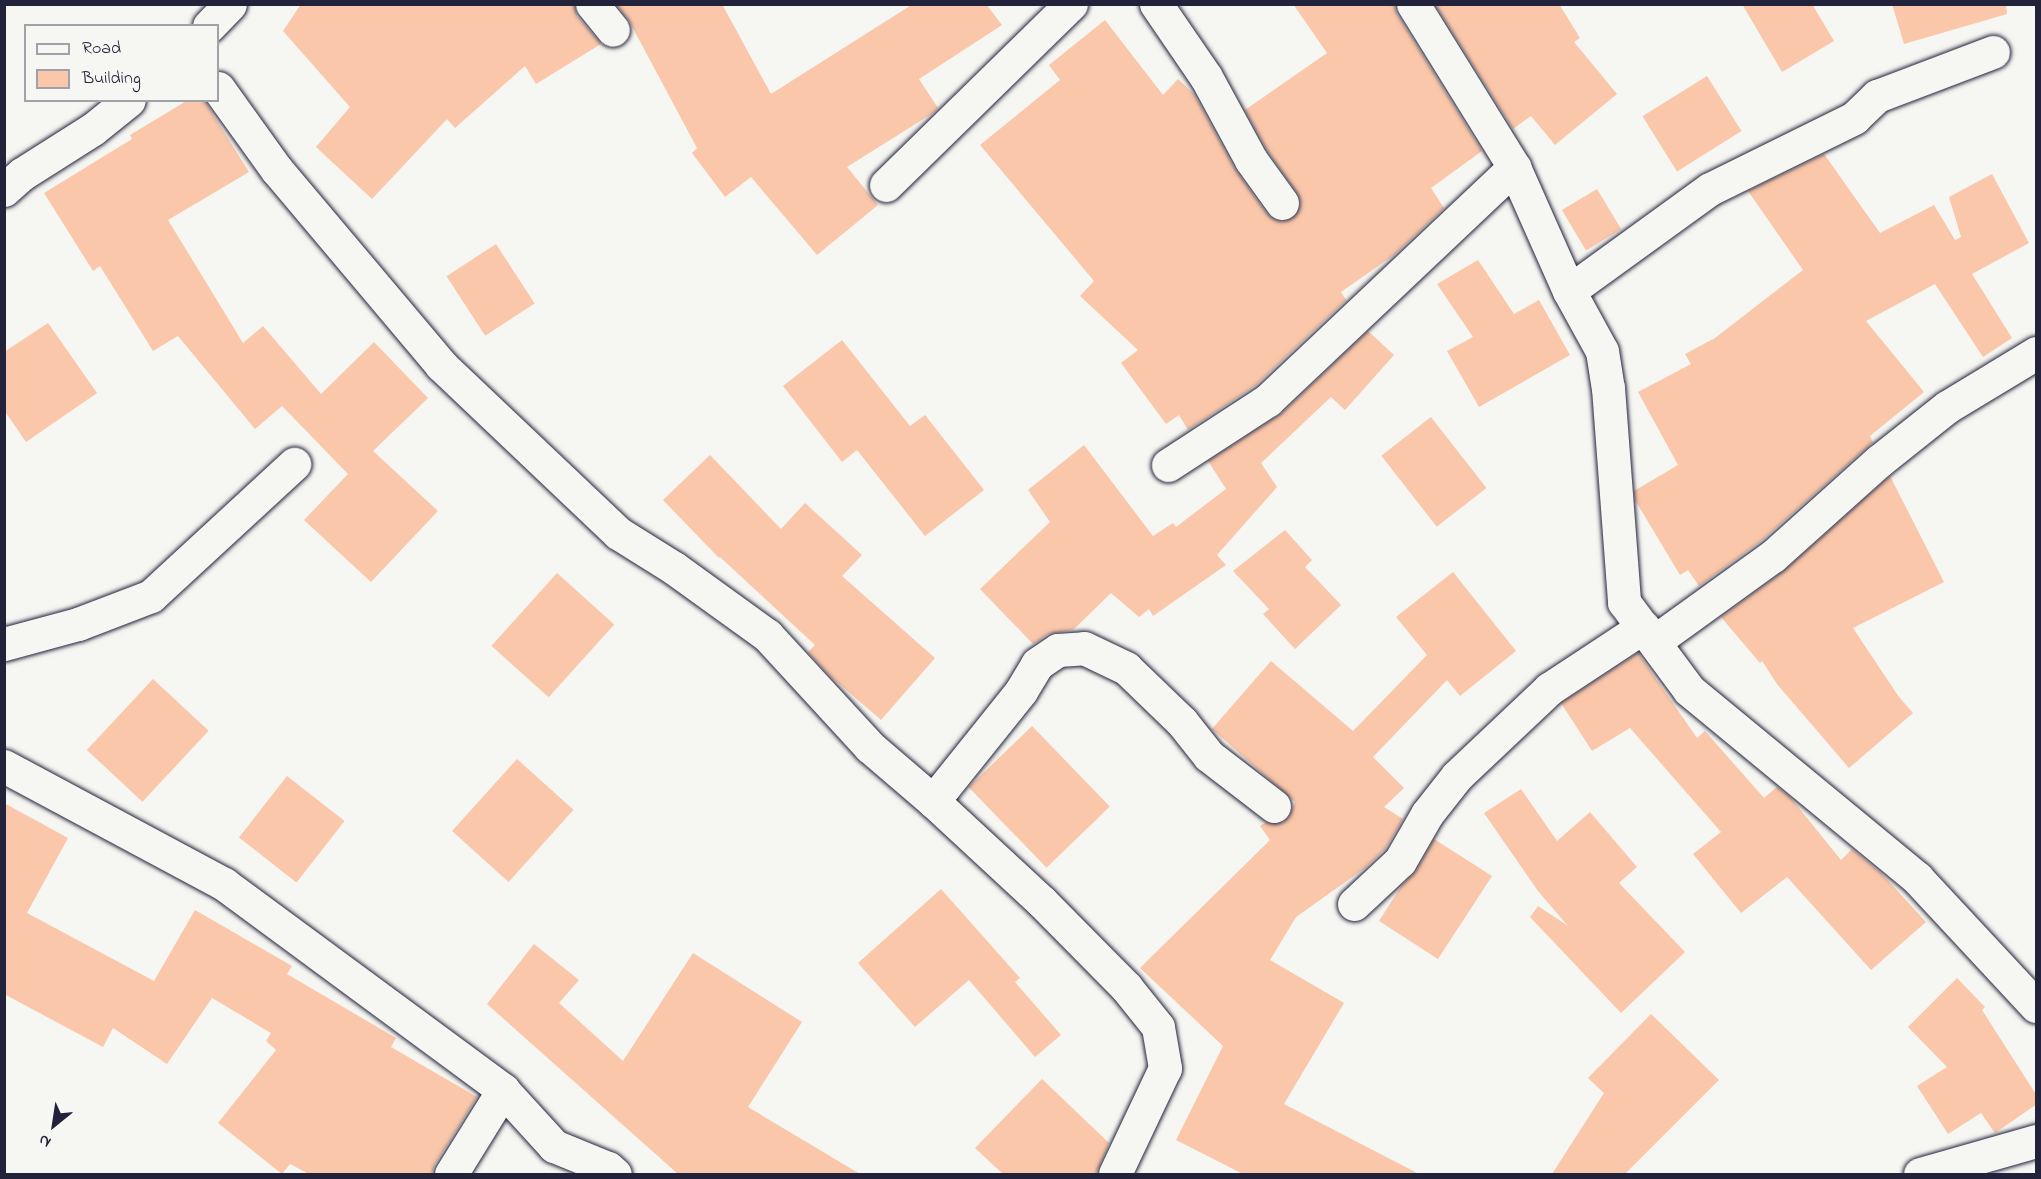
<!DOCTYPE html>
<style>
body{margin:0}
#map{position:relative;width:2041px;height:1179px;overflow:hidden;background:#f6f6f2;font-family:"Indie Flower",sans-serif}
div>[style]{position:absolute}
.building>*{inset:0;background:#fac7aa;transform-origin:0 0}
.roads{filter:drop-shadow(0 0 2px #22223b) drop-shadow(0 0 2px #22223b)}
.minor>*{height:33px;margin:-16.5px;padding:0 16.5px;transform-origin:16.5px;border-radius:16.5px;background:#f6f6f2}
span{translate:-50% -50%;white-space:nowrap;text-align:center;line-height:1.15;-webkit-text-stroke:4.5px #f6f6f2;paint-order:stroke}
.frame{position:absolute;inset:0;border:6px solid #22223b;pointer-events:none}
.legend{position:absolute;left:24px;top:24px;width:195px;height:78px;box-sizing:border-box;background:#f6f6f2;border:2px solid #a1a1a9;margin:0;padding:8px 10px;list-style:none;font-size:18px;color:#22223b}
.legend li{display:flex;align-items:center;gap:12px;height:30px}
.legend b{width:30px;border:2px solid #a1a1a9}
.north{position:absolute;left:24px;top:1095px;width:60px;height:60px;-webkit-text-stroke:4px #f6f6f2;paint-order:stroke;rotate:210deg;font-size:16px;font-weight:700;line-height:24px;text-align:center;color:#22223b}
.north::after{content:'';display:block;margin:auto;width:21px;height:27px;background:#22223b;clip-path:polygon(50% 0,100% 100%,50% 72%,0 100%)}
</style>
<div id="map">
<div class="building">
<i style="clip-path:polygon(301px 4px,574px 4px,577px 16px,601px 44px,536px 84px,525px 66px,455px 128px,447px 119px,372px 199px,316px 147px,350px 107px,283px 31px)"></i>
<i style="clip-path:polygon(616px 4px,722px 4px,771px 94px,913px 4px,986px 4px,1002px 25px,919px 79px,938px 108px,933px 113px,847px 167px,878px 205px,817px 255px,751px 177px,725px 197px,692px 153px,697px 148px,628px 19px)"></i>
<i style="clip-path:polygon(1293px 4px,1394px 4px,1397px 14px,1482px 151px,1431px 188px,1444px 208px,1394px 255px,1341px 292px,1346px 300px,1256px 385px,1188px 430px,1179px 415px,1166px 424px,1121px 363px,1138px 350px,1080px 296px,1094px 281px,980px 145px,1060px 80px,1049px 65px,1105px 20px,1163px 95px,1178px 79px,1194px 94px,1235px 169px,1267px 214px,1275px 220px,1283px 222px,1292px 218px,1299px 210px,1301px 202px,1297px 193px,1267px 150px,1245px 110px,1327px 53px)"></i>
<i style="clip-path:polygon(1435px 4px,1559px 4px,1580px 38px,1574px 42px,1617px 94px,1555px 145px,1531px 116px,1513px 129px)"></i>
<i style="clip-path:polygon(1742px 4px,1812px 4px,1834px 41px,1782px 72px)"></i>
<i style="clip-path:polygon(1892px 4px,2006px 4px,2007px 14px,1904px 44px)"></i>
<i style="left:1707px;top:76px;width:65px;height:76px;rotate:58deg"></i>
<i style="clip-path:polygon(188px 100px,204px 100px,249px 172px,168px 220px,243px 343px,263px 326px,321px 394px,374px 342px,428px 398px,373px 451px,438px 511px,371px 582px,304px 520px,348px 474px,282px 406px,255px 429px,178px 336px,153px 351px,100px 266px,93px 271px,44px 193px,132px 139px,130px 135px)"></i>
<i style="clip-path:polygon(1824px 154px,1880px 233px,1934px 205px,1955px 240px,1961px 237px,1949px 197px,1992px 174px,2029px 243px,1972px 274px,2012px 338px,1983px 357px,1935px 284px,1866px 321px,1924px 392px,1870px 436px,1873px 442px,1761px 541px,1699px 586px,1688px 570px,1680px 575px,1635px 500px,1634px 491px,1678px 465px,1638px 392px,1691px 364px,1685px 354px,1715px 338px,1803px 270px,1748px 191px)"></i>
<i style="left:1597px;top:189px;width:47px;height:41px;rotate:59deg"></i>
<i style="left:496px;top:244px;width:71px;height:59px;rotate:57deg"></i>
<i style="clip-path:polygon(1478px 260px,1514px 314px,1539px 300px,1570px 355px,1479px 407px,1447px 351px,1473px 337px,1437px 284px)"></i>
<i style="clip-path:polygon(48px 323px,97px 393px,26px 442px,4px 410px,4px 352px)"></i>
<i style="clip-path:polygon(1368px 331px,1394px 355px,1345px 410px,1331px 397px,1261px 463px,1277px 487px,1217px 555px,1226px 565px,1153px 616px,1149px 609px,1139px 617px,1111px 593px,1073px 630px,1048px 634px,1033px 644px,980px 589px,1050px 522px,1028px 490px,1084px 445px,1153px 536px,1173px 523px,1176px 527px,1226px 489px,1208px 461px,1281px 414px)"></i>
<i style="clip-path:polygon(842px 340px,910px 426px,925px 415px,984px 490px,925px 536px,857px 450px,842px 462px,783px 386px)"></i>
<i style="left:1431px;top:417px;width:90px;height:63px;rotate:52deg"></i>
<i style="clip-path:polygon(710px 455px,781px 529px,805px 503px,862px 555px,842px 576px,935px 658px,881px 720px,830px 676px,808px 652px,815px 645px,720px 557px,719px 558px,663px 500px)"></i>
<i style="clip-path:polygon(1890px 476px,1944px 582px,1853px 628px,1899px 697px,1913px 713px,1849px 768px,1777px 684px,1762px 661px,1760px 663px,1721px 617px,1785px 570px)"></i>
<i style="clip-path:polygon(1285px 530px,1312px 560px,1305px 567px,1341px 605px,1295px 649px,1263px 614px,1269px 609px,1233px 571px)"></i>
<i style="clip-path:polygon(1453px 572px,1516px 651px,1460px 696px,1447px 680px,1373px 757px,1404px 788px,1384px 807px,1403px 819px,1385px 849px,1365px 868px,1296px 917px,1270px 960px,1344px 1003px,1284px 1104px,1419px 1174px,1243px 1174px,1176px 1140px,1223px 1046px,1140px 968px,1270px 840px,1260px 826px,1266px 822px,1282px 823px,1289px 817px,1295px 802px,1212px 729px,1271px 661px,1353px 731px,1427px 655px,1396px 617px)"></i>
<i style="left:557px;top:573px;width:77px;height:98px;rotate:42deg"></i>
<i style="clip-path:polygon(1638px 653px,1697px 738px,1705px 731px,1764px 798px,1777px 787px,1790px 797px,1841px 860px,1852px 849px,1882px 874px,1926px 922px,1871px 970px,1787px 877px,1741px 913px,1693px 854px,1721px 832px,1630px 728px,1592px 751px,1561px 703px)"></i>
<i style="left:153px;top:679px;width:76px;height:97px;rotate:43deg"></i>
<i style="left:1032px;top:726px;width:112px;height:88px;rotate:46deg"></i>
<i style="left:517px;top:759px;width:76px;height:97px;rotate:42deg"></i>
<i style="left:287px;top:776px;width:73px;height:78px;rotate:38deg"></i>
<i style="clip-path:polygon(1521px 789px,1557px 841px,1590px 812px,1637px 867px,1619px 883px,1685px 952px,1621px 1013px,1530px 917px,1538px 906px,1568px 926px,1538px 891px,1484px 813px)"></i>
<i style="clip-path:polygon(4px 803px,68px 838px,27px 913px,154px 981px,195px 910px,292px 966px,287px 974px,396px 1038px,391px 1047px,477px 1097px,435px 1164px,432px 1174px,309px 1174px,290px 1164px,282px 1174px,218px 1123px,276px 1050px,266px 1041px,271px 1033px,212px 998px,167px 1064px,113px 1028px,103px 1047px,4px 994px)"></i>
<i style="clip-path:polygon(1434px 839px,1492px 876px,1438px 959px,1379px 921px,1402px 885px,1416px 871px)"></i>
<i style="clip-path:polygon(941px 889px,1020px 978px,1015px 982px,1061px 1035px,1035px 1057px,969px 980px,915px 1027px,858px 963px)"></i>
<i style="clip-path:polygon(534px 944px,579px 980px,559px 1003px,623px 1061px,693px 953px,802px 1022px,748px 1107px,860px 1174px,678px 1174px,487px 1004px)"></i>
<i style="clip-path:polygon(1957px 978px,1985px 1007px,1982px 1010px,2037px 1096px,2037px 1104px,1995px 1133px,1981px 1113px,1948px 1134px,1917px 1086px,1947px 1067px,1908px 1027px)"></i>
<i style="clip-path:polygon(1651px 1014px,1719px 1080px,1625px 1174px,1552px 1174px,1604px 1093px,1588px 1078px)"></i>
<i style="clip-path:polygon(1042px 1079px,1109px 1143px,1096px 1174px,1003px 1174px,975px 1148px)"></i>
</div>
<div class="roads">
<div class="minor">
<i style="left:592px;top:4px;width:33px;rotate:51deg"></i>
<i style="left:1156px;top:4px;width:88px;rotate:55.6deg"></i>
<i style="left:1206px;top:77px;width:94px;rotate:61.5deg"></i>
<i style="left:1251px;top:160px;width:53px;rotate:54.2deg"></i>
<i style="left:1413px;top:4px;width:192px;rotate:58.2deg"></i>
<i style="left:1514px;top:167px;width:136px;rotate:66.1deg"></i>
<i style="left:1569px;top:291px;width:68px;rotate:61.2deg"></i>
<i style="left:1602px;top:351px;width:37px;rotate:81deg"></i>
<i style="left:1608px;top:388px;width:215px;rotate:85.7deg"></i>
<i style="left:1624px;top:602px;width:109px;rotate:53.5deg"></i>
<i style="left:1689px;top:690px;width:296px;rotate:39.5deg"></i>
<i style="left:1917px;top:878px;width:175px;rotate:47.1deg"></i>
<i style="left:209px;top:26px;width:30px;rotate:-46deg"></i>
<i style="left:218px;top:88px;width:101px;rotate:54.3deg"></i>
<i style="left:277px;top:170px;width:255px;rotate:49.9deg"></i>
<i style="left:441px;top:365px;width:244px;rotate:43.5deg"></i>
<i style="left:618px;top:533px;width:66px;rotate:32deg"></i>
<i style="left:674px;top:568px;width:115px;rotate:35.8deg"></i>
<i style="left:767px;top:635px;width:152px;rotate:47.4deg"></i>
<i style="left:870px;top:747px;width:83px;rotate:40.6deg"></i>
<i style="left:933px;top:801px;width:149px;rotate:42.8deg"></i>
<i style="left:1042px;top:902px;width:120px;rotate:45.3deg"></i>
<i style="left:1126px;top:987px;width:51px;rotate:51.3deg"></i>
<i style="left:1158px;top:1027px;width:42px;rotate:80.3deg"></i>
<i style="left:1165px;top:1068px;width:117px;rotate:115.3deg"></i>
<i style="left:886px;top:185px;width:259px;rotate:-44.4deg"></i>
<i style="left:4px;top:190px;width:24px;rotate:-42deg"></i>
<i style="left:22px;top:174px;width:84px;rotate:-32.4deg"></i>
<i style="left:93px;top:129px;width:46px;rotate:-38.9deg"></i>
<i style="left:1569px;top:291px;width:174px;rotate:-35.9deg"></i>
<i style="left:1710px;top:189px;width:161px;rotate:-26.2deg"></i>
<i style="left:1854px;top:118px;width:32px;rotate:-44deg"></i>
<i style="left:1877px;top:96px;width:124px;rotate:-20.8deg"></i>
<i style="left:1168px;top:465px;width:119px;rotate:-33deg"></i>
<i style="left:1268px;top:400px;width:339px;rotate:-43.4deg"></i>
<i style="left:1655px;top:641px;width:145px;rotate:-35.8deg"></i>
<i style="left:1773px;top:556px;width:142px;rotate:-41.9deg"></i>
<i style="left:1879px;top:461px;width:87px;rotate:-38.5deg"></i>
<i style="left:1947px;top:407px;width:104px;rotate:-31.2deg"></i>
<i style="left:4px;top:644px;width:77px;rotate:-15.1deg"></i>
<i style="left:78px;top:624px;width:78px;rotate:-21deg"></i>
<i style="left:151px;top:596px;width:195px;rotate:-42.7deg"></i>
<i style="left:4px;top:766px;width:250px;rotate:28.2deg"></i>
<i style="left:224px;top:884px;width:347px;rotate:36.4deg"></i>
<i style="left:503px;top:1090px;width:76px;rotate:47.7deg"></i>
<i style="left:554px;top:1146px;width:58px;rotate:22.2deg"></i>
<i style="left:608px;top:1168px;width:9px;rotate:41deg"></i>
<i style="left:933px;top:801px;width:141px;rotate:-51.3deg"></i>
<i style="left:1021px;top:691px;width:31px;rotate:-59deg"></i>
<i style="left:1037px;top:664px;width:25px;rotate:-34deg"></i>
<i style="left:1058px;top:650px;width:26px;rotate:-4deg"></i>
<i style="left:1084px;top:648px;width:47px;rotate:25.5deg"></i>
<i style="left:1126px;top:668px;width:78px;rotate:44deg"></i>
<i style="left:1182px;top:722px;width:43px;rotate:51.5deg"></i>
<i style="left:1209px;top:756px;width:82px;rotate:37.6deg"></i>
<i style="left:1354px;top:904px;width:63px;rotate:-43.1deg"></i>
<i style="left:1400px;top:861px;width:54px;rotate:-60.1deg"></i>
<i style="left:1427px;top:814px;width:48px;rotate:-51.7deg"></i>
<i style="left:1457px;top:776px;width:127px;rotate:-43.4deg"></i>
<i style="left:1549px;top:689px;width:113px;rotate:-33.4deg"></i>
<i style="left:451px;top:1174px;width:99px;rotate:-58.2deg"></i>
<i style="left:1920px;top:1174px;width:121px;rotate:-15.9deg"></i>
</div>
</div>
<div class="frame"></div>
<ul class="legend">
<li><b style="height:8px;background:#f6f6f2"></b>Road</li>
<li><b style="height:16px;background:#fac7aa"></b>Building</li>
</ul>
<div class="north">N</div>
</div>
